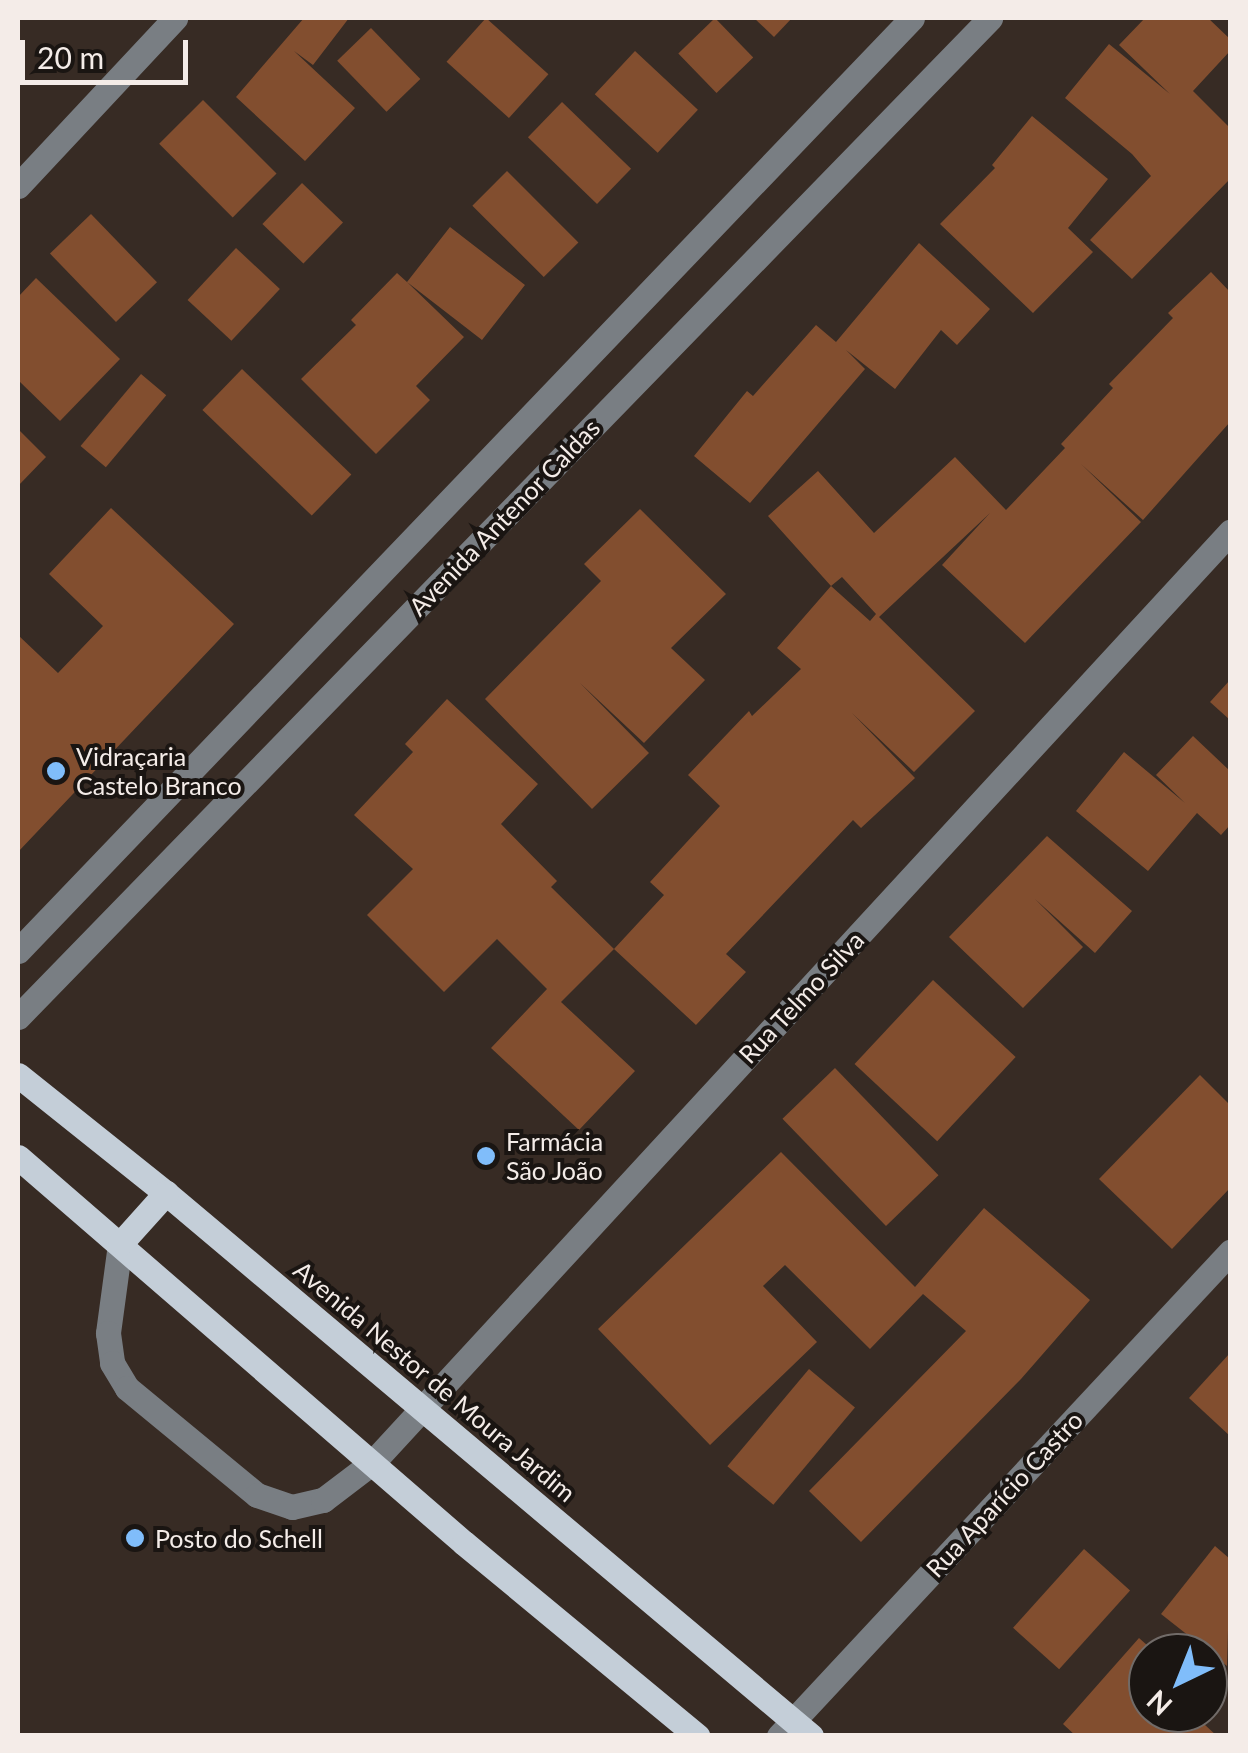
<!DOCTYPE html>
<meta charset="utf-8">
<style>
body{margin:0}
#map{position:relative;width:1248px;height:1753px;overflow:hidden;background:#372b24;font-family:Lato,sans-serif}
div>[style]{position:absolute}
.building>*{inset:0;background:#824e2f;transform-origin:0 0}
.minor>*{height:25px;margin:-12.5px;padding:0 12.5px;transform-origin:12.5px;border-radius:12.5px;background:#797e83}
.major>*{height:25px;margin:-12.5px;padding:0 12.5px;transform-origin:12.5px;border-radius:12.5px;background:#c4ced8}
.dots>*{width:28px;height:28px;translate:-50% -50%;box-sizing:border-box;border:5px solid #1a1512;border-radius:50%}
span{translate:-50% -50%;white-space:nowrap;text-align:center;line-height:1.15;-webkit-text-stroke:8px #1a1512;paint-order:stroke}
.street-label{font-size:25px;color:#f4ece8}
.poi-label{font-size:25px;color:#f4ece8}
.left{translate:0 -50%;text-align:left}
.frame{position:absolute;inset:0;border:20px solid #f4ece8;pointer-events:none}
.north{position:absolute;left:1128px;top:1633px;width:100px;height:100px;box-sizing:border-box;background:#1a1512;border:2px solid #716b68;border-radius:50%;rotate:223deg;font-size:28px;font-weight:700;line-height:40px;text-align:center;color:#f4ece8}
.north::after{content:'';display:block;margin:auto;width:35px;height:45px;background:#80bdfa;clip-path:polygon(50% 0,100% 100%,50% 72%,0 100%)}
.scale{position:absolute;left:20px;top:40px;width:168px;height:45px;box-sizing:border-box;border:5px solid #f4ece8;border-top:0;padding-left:12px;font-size:30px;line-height:35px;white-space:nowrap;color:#f4ece8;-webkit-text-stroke:8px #1a1512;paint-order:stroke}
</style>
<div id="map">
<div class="building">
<i style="clip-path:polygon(304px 18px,349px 18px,313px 65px,294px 51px,355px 108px,305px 161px,236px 97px)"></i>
<i style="left:486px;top:18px;width:84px;height:59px;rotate:42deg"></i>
<i style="left:715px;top:18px;width:55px;height:51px;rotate:46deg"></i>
<i style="clip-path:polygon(754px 18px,792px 18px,774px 37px)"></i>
<i style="clip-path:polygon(1145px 18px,1208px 18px,1230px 39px,1230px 51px,1193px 91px,1230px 128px,1230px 179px,1132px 279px,1090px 240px,1151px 176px,1132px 154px,1065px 98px,1109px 44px,1170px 94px,1119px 45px)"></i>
<i style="left:371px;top:28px;width:71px;height:47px;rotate:46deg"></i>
<i style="left:635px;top:51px;width:86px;height:59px;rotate:43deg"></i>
<i style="left:203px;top:100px;width:104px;height:62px;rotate:45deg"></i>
<i style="left:562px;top:102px;width:96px;height:49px;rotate:44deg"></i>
<i style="clip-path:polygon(1032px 116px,1108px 179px,1068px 228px,1093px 252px,1033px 313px,940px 224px,995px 168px,992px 165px)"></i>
<i style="left:507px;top:171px;width:101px;height:49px;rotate:45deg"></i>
<i style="left:302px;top:183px;width:57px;height:57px;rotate:44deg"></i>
<i style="left:91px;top:214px;width:95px;height:57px;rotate:46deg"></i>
<i style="clip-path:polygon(450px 227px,525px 285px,482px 340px,407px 282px,464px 337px,416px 386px,430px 400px,376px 454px,301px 379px,356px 325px,351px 320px,397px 273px,407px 282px)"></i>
<i style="clip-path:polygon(919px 243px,990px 309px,957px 345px,941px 330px,895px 389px,846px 350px,865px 369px,750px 503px,694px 456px,747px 391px,753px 396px,816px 325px,836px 342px)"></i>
<i style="left:236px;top:248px;width:60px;height:71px;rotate:43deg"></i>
<i style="clip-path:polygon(1211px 272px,1230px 292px,1230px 422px,1143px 520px,1081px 464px,1141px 522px,1025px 643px,942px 565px,990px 513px,879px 617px,975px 711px,914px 772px,852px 713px,915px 778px,861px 828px,853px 820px,726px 954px,746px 972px,696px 1025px,614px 949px,664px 895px,650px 882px,720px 806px,688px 775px,749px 711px,752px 716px,801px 669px,777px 648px,831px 586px,870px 621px,876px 614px,842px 577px,831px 586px,768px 516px,818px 471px,874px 533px,955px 457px,1006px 510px,1065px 448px,1061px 444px,1113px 388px,1109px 384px,1173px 318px,1168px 313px)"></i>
<i style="clip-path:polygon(36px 278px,120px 359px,60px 421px,18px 380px,18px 297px)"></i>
<i style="left:242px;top:369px;width:152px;height:57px;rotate:44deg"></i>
<i style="left:141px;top:374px;width:33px;height:94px;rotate:40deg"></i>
<i style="clip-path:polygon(18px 429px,46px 457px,18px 486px)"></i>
<i style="clip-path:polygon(111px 508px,234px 624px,18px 852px,18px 635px,58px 673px,103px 626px,49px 574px)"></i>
<i style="clip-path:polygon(640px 509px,726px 594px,671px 648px,705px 680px,644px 743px,580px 683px,649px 753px,592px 809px,485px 699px,601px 581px,584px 564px)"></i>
<i style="clip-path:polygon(1230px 680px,1230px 720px,1210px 702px)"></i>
<i style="clip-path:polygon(447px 699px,538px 784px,501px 824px,557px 881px,551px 887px,614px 949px,561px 1002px,635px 1071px,579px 1130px,491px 1048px,547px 989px,497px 939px,444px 992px,367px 915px,413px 869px,354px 815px,413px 752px,405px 744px)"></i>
<i style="clip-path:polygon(1193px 736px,1230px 771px,1230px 825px,1221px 835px,1197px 813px,1148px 871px,1076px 811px,1124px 752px,1185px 803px,1156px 775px)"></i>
<i style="clip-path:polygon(1047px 836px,1132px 911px,1095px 953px,1035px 899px,1083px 947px,1023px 1008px,949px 937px)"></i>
<i style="left:933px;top:980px;width:113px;height:115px;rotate:43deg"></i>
<i style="left:835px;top:1068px;width:149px;height:73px;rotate:46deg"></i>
<i style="clip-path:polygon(1200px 1075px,1230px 1105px,1230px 1188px,1172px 1249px,1099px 1179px)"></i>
<i style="clip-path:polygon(781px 1152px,915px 1287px,984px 1208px,1090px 1300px,1021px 1379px,861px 1542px,809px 1491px,966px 1331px,923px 1294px,870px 1349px,785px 1265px,763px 1286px,817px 1342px,710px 1445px,598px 1329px)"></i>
<i style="clip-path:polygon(1230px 1353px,1230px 1436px,1189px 1398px)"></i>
<i style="left:809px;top:1369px;width:60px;height:127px;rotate:40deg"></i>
<i style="clip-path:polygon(1215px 1546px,1230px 1559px,1227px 1666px,1161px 1614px)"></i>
<i style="left:1084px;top:1549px;width:62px;height:106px;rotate:42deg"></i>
<i style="clip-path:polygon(1139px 1638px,1156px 1653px,1148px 1653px,1148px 1713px,1192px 1713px,1217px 1736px,1076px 1736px,1063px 1724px)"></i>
</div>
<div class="minor">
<i style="left:18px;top:186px;width:230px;rotate:-46.9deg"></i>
<i style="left:18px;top:951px;width:1292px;rotate:-46.22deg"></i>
<i style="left:18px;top:1017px;width:1394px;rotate:-45.78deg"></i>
<i style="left:120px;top:1244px;width:90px;rotate:97.7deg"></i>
<i style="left:108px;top:1333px;width:30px;rotate:82deg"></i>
<i style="left:112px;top:1363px;width:29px;rotate:59deg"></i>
<i style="left:127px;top:1388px;width:168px;rotate:39.5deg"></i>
<i style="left:257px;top:1495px;width:37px;rotate:19deg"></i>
<i style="left:292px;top:1507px;width:32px;rotate:-13deg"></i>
<i style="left:323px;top:1500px;width:63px;rotate:-37.2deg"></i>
<i style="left:373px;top:1462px;width:1265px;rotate:-47.34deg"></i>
<i style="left:779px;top:1736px;width:662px;rotate:-47.02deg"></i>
</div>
<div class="major">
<i style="left:18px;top:1075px;width:189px;rotate:38.6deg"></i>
<i style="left:166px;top:1193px;width:843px;rotate:40.09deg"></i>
<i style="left:18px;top:1157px;width:590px;rotate:40.88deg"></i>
<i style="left:464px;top:1543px;width:303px;rotate:39.6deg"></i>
<i style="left:120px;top:1244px;width:69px;rotate:-48deg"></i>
</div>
<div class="dots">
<i style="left:56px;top:771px;background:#80bdfa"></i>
<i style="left:486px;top:1156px;background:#80bdfa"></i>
<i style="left:135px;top:1538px;background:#80bdfa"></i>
</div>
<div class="street-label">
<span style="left:504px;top:517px;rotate:-46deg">Avenida Antenor Caldas</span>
<span style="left:801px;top:997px;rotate:-47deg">Rua Telmo Silva</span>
<span style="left:435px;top:1381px;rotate:40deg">Avenida Nestor de Moura Jardim</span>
<span style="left:1004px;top:1494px;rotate:-47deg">Rua Aparício Castro</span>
</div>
<div class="poi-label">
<span class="left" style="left:76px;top:771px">Vidraçaria<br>Castelo Branco</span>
<span class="left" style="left:506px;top:1156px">Farmácia<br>São João</span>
<span class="left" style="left:155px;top:1538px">Posto do Schell</span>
</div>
<div class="frame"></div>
<div class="north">N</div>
<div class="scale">20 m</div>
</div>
